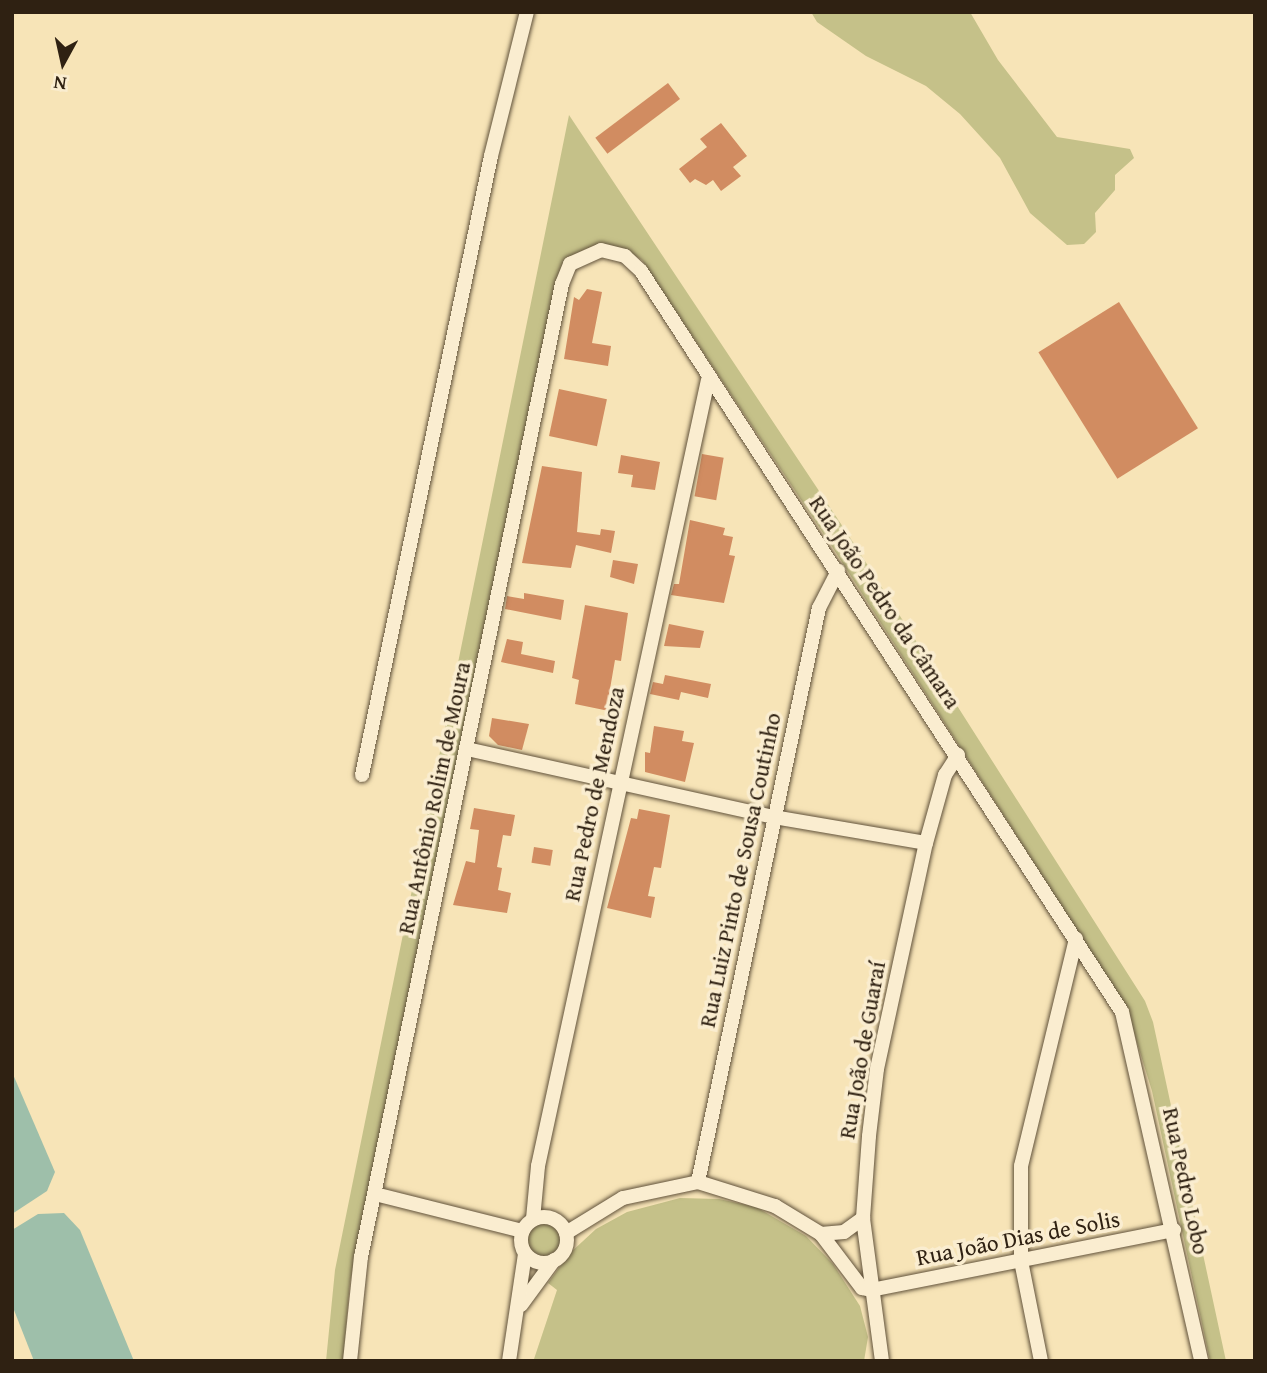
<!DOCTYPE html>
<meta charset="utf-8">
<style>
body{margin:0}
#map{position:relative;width:1267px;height:1373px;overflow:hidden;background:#f7e4b7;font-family:"Gentium Book Plus",serif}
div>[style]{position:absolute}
.green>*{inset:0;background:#c5c189}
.round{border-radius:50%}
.water>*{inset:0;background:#9ebfaa}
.building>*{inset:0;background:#d18c61;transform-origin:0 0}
.roads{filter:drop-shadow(0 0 2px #61523b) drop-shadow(0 0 2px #61523b)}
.minor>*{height:14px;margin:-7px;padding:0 7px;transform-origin:7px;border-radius:7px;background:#faedd0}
.minor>.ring{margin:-7px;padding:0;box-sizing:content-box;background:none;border:14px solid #faedd0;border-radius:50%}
span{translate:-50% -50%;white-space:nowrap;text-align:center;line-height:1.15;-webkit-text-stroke:7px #faedd0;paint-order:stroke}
.street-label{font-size:23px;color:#2f2112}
.frame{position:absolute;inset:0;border:14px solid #2f2112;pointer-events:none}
.north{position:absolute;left:28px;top:28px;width:70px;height:70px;-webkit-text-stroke:5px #faedd0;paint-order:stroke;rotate:188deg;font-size:19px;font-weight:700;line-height:28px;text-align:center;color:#2f2112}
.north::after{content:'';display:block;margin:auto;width:24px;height:32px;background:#2f2112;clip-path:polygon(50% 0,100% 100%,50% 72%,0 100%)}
</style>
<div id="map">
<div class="green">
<i style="clip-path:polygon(811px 12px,970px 12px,998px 60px,1057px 137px,1130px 149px,1134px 158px,1115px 175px,1115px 190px,1095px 213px,1096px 232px,1084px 244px,1067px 245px,1030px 213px,1000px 158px,960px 114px,926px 86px,866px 56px,817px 22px)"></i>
<i style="clip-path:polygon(569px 115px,851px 539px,1145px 1001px,1153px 1022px,1226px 1361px,1210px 1361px,1152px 1091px,1126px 1007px,831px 545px,642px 260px,625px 249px,605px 245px,585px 249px,570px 259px,377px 1150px,350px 1282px,343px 1361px,326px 1361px,335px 1270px)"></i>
<i style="clip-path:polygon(680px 1198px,719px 1199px,756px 1207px,806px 1236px,833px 1264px,860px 1306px,868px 1337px,864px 1361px,521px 1361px,534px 1359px,557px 1290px,548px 1283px,569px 1254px,596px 1229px,627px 1212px)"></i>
<i class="round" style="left:525px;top:1222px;width:36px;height:36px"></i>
</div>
<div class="water">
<i style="clip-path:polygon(12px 1072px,55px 1172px,47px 1191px,12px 1214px)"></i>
<i style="clip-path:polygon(64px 1213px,80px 1230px,134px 1361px,34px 1361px,12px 1305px,12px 1230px,38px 1214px)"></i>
</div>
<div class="building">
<i style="left:668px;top:83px;width:20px;height:91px;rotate:53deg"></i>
<i style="clip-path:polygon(721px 123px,747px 156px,733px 167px,741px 176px,721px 191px,713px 180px,706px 185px,695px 179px,690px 183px,679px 169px,707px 147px,700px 139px)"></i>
<i style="clip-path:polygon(587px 289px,602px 292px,592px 343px,611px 346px,608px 366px,564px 359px,574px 297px,579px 300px)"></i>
<i style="left:1119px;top:302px;width:149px;height:95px;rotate:58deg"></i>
<i style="left:559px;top:389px;width:49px;height:48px;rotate:12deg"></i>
<i style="left:702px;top:454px;width:22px;height:43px;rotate:10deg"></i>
<i style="clip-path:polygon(621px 455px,660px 462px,655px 490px,631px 487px,633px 475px,618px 473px)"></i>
<i style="clip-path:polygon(542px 466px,582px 472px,577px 532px,600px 535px,601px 529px,615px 531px,611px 553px,576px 545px,571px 568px,522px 563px)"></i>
<i style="clip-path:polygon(690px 520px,725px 528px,723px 535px,733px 537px,729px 555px,735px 556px,724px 603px,671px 595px,674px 584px,679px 584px)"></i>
<i style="clip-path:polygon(613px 560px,638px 564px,634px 584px,610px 577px)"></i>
<i style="clip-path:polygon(524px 593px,564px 600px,561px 620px,505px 609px,507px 596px,524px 599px)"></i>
<i style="clip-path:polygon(585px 605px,628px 613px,621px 661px,615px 660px,610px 689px,609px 711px,575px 704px,579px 680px,572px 678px)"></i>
<i style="clip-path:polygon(669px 624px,704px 631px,700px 648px,664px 646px)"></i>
<i style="clip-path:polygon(507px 639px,523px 642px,521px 654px,555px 661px,553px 673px,501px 662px)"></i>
<i style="clip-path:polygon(665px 675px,711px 684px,708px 698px,681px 692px,679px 700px,650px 694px,653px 682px,663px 684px)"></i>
<i style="clip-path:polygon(492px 718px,529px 724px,522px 750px,498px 745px,489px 736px)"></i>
<i style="clip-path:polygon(654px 726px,684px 731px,682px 741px,694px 743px,685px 782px,645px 772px,645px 752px,650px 753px)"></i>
<i style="clip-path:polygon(474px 808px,515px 815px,511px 836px,503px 835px,497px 867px,502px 868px,498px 890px,511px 893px,507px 913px,453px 905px,466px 861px,475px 863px,479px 830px,470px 829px)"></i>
<i style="clip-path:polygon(639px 809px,670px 815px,661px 868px,654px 867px,648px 896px,655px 897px,651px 918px,607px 908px,631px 818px,637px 819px)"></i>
<i style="left:534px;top:847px;width:19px;height:16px;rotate:9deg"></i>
</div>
<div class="roads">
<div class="minor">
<i style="left:467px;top:749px;width:314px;rotate:12.5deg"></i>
<i style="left:774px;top:817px;width:154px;rotate:9.7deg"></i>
<i style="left:362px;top:775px;width:632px;rotate:-78.23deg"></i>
<i style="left:491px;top:156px;width:148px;rotate:-76deg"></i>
<i style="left:698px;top:1182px;width:587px;rotate:-78.1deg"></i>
<i style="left:819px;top:608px;width:42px;rotate:-62.8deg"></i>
<i style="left:375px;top:1194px;width:152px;rotate:14.1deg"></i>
<i class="ring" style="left:521px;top:1217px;width:32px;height:32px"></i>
<i style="left:533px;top:1219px;width:53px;rotate:-84.6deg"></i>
<i style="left:538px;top:1166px;width:804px;rotate:-77.8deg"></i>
<i style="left:566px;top:1233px;width:67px;rotate:-31.6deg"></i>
<i style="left:623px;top:1198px;width:77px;rotate:-12deg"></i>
<i style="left:698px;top:1182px;width:81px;rotate:17.3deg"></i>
<i style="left:775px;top:1206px;width:54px;rotate:31.3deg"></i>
<i style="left:821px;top:1234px;width:68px;rotate:52.8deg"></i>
<i style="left:862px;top:1288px;width:9px;rotate:13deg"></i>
<i style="left:871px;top:1290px;width:309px;rotate:-11.2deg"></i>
<i style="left:821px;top:1234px;width:23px;rotate:-5deg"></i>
<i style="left:844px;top:1232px;width:24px;rotate:-36deg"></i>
<i style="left:521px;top:1305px;width:56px;rotate:-53.7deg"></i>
<i style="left:350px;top:1361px;width:105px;rotate:-84deg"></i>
<i style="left:361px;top:1257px;width:994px;rotate:-78.33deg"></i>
<i style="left:562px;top:284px;width:22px;rotate:-68deg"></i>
<i style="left:570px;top:264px;width:34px;rotate:-24deg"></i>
<i style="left:601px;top:250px;width:25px;rotate:14deg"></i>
<i style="left:625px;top:256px;width:22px;rotate:43deg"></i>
<i style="left:641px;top:271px;width:883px;rotate:57.01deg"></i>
<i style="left:1122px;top:1012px;width:358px;rotate:77.2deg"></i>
<i style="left:509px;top:1361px;width:108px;rotate:-81.5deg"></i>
<i style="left:882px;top:1361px;width:144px;rotate:-97.6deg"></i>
<i style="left:863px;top:1218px;width:82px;rotate:-85.8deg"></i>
<i style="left:869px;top:1136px;width:67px;rotate:-83.2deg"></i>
<i style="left:877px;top:1069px;width:231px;rotate:-77.8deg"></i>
<i style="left:926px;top:843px;width:71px;rotate:-74.4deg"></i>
<i style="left:945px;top:775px;width:24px;rotate:-57deg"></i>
<i style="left:1041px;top:1361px;width:102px;rotate:-101.3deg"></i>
<i style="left:1021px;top:1261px;width:95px;rotate:-90deg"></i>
<i style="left:1021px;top:1166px;width:234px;rotate:-76.4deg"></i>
</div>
</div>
<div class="street-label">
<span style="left:885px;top:602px;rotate:56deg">Rua João Pedro da Câmara</span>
<span style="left:594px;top:794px;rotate:-78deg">Rua Pedro de Mendoza</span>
<span style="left:434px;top:798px;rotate:-78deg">Rua Antônio Rolim de Moura</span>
<span style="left:740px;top:870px;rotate:-78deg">Rua Luiz Pinto de Sousa Coutinho</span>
<span style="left:862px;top:1050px;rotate:-80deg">Rua João de Guaraí</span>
<span style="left:1186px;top:1181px;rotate:78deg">Rua Pedro Lobo</span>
<span style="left:1018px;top:1238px;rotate:-11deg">Rua João Dias de Solis</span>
</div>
<div class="frame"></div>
<div class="north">N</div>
</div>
